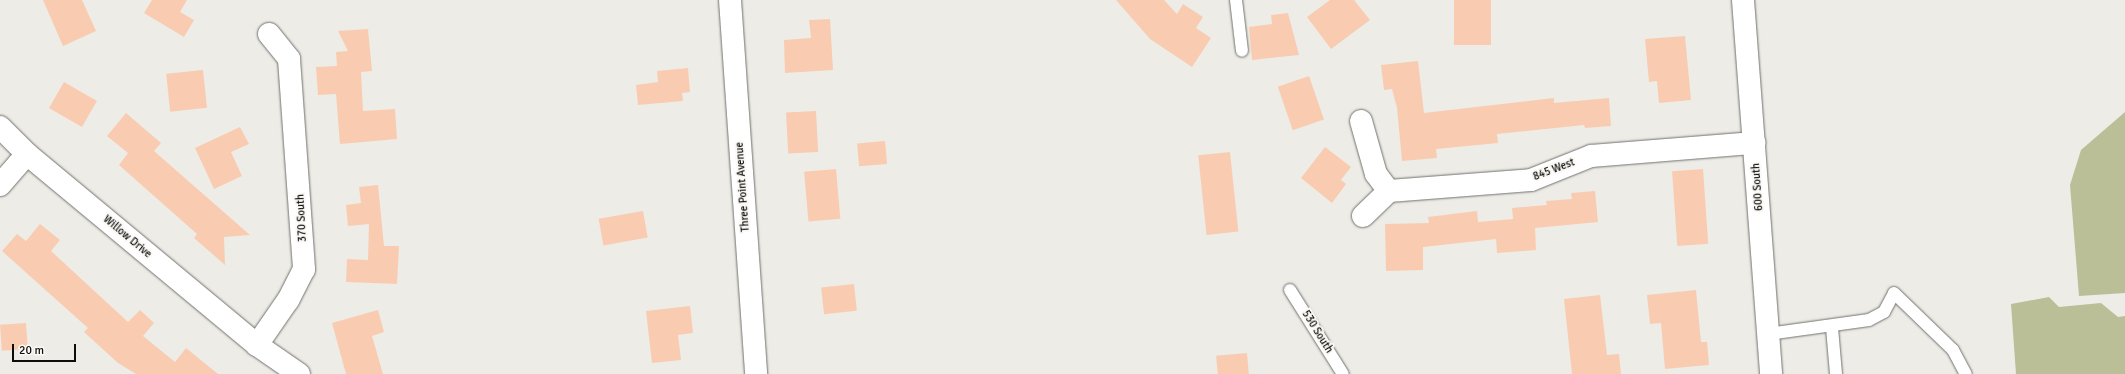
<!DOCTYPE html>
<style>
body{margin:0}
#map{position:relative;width:2125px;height:374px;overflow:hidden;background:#edece7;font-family:Signika,sans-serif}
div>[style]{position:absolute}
.green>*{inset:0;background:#babf98}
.building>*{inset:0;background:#f9ccb1;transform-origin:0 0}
.roads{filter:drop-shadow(0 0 1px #72716d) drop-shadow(0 0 1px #72716d)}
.lane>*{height:12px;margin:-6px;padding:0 6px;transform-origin:6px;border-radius:6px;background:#fff}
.street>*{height:22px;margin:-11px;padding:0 11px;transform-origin:11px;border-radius:11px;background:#fff}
.secondary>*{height:22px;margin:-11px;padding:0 11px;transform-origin:11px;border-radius:11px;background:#fff}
span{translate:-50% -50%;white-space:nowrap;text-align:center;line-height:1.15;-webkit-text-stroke:4px #faf9f5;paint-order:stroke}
.street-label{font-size:11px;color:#0d0d0b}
.scale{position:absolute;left:12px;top:344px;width:64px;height:18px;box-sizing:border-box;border:2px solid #0d0d0b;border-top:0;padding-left:5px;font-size:12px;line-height:14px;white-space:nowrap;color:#0d0d0b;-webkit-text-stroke:3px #faf9f5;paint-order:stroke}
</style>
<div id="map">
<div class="green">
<i style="clip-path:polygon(2125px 112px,2125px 293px,2079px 296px,2070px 185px,2081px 150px)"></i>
<i style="clip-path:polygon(2049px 297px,2059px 307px,2101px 303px,2118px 317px,2125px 316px,2125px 374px,2016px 374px,2011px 304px)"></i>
</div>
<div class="building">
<i style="clip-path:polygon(43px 0,82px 0,96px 31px,63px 46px)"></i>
<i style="clip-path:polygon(152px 0,187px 0,180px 12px,194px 20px,184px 37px,144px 13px)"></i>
<i style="clip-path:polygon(1116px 0,1164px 0,1177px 14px,1183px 4px,1203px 17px,1196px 28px,1211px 38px,1192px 67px,1150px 39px)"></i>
<i style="clip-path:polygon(1330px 0,1354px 0,1370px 20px,1331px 49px,1307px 17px)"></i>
<i style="left:1454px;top:0;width:37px;height:45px"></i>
<i style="clip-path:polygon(1288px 13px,1299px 55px,1252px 60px,1249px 27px,1272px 24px,1271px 15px)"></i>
<i style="clip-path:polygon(830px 19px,833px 70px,785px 73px,784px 40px,811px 38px,809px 20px)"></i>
<i style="clip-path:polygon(368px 29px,372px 71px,361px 72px,363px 111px,395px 109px,397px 139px,340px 144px,336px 94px,318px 95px,316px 67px,337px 66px,336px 52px,348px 51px,338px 31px)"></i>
<i style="clip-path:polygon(1685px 36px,1691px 100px,1659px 103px,1657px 81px,1649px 82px,1645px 39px)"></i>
<i style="clip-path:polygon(1418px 61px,1424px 113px,1554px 98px,1554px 103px,1609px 98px,1611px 126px,1585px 128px,1584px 125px,1497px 134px,1498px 143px,1436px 149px,1437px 158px,1402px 161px,1397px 108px,1392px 89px,1384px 90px,1381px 65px)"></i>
<i style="clip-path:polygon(688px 68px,690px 92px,682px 93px,683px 101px,638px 105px,636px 85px,658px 82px,657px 71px)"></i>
<i style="left:203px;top:70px;width:38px;height:37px;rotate:84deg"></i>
<i style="left:1309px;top:76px;width:46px;height:33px;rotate:71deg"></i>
<i style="left:64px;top:82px;width:38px;height:30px;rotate:30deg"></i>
<i style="left:816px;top:111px;width:41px;height:30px;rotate:87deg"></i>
<i style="clip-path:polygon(126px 113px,161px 143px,154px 151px,250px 235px,224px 237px,225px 265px,194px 238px,197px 234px,119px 165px,128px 153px,107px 136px)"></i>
<i style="clip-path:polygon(240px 127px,249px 144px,231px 152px,242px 176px,214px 189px,195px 148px)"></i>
<i style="left:885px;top:141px;width:23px;height:28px;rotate:85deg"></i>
<i style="clip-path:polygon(1325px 147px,1351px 167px,1341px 180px,1346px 184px,1332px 203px,1301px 178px)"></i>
<i style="left:1230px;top:152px;width:80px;height:32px;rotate:84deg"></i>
<i style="left:836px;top:169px;width:50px;height:32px;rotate:85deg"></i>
<i style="left:1703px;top:169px;width:75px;height:31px;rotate:86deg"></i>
<i style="clip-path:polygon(378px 185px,384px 246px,399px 246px,397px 284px,346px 282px,347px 259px,368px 260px,369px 224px,348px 226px,346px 205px,361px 203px,359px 187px)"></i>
<i style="clip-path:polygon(1595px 191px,1598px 222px,1535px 228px,1536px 250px,1497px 253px,1496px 239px,1423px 247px,1423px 270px,1386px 271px,1385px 224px,1429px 223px,1428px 217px,1477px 211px,1478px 222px,1513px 219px,1512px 208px,1547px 205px,1546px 201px,1572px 199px,1571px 193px)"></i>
<i style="left:643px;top:211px;width:27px;height:45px;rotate:80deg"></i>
<i style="clip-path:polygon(40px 224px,60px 240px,51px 251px,128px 322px,140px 310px,154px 323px,143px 336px,175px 362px,186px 348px,218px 374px,136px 374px,118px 363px,84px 332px,88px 328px,2px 251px,17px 234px,26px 241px)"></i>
<i style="left:854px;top:284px;width:27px;height:33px;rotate:84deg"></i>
<i style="clip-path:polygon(1696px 290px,1701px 342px,1707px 342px,1709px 365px,1665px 369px,1661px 323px,1650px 324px,1647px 295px)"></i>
<i style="clip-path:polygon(1600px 295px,1607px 355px,1619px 354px,1621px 374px,1572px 374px,1564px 299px)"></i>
<i style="clip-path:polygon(690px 306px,693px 333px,678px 335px,681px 360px,652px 363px,646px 311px)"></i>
<i style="clip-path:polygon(378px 310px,384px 332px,372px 336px,383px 374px,346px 374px,332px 323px)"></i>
<i style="left:26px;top:323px;width:26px;height:26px;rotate:86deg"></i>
<i style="left:1247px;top:353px;width:21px;height:31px;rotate:85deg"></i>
</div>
<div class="roads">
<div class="lane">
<i style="left:1236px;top:0;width:51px;rotate:83.3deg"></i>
<i style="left:1290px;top:290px;width:99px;rotate:57.8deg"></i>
<i style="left:1832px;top:328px;width:46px;rotate:85deg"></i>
<i style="left:1768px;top:334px;width:102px;rotate:-7.9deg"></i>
<i style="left:1869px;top:320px;width:17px;rotate:-28deg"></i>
<i style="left:1884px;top:312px;width:21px;rotate:-62deg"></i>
<i style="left:1894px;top:293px;width:82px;rotate:44deg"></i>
<i style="left:1953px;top:350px;width:27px;rotate:62deg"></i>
</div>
<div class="street">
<i style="left:730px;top:0;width:375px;rotate:86deg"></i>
<i style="left:269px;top:34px;width:32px;rotate:51deg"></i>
<i style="left:289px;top:59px;width:211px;rotate:85.9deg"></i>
<i style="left:304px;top:269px;width:35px;rotate:117deg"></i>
<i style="left:288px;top:300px;width:55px;rotate:124.6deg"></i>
<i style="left:257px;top:345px;width:51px;rotate:34.6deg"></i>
<i style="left:1361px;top:121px;width:55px;rotate:74.2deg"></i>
<i style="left:1376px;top:174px;width:21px;rotate:53deg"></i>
<i style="left:0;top:127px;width:38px;rotate:45deg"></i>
<i style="left:27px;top:154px;width:299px;rotate:39.7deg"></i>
<i style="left:0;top:185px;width:41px;rotate:-48.9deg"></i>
<i style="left:1363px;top:216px;width:36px;rotate:-44deg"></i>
<i style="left:1389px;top:191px;width:142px;rotate:-4.4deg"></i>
<i style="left:1531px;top:180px;width:65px;rotate:-21.8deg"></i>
<i style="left:1591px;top:156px;width:164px;rotate:-4.6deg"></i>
</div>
<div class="secondary">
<i style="left:1743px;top:0;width:375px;rotate:85.7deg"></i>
</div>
</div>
<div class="street-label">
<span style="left:1554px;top:170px;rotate:-21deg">845 West</span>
<span style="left:743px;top:187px;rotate:-94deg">Three Point Avenue</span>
<span style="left:1758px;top:187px;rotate:-94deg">600 South</span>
<span style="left:302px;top:218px;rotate:-93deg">370 South</span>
<span style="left:127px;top:237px;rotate:40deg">Willow Drive</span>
<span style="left:1317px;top:332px;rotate:58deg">530 South</span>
</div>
<div class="scale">20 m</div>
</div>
